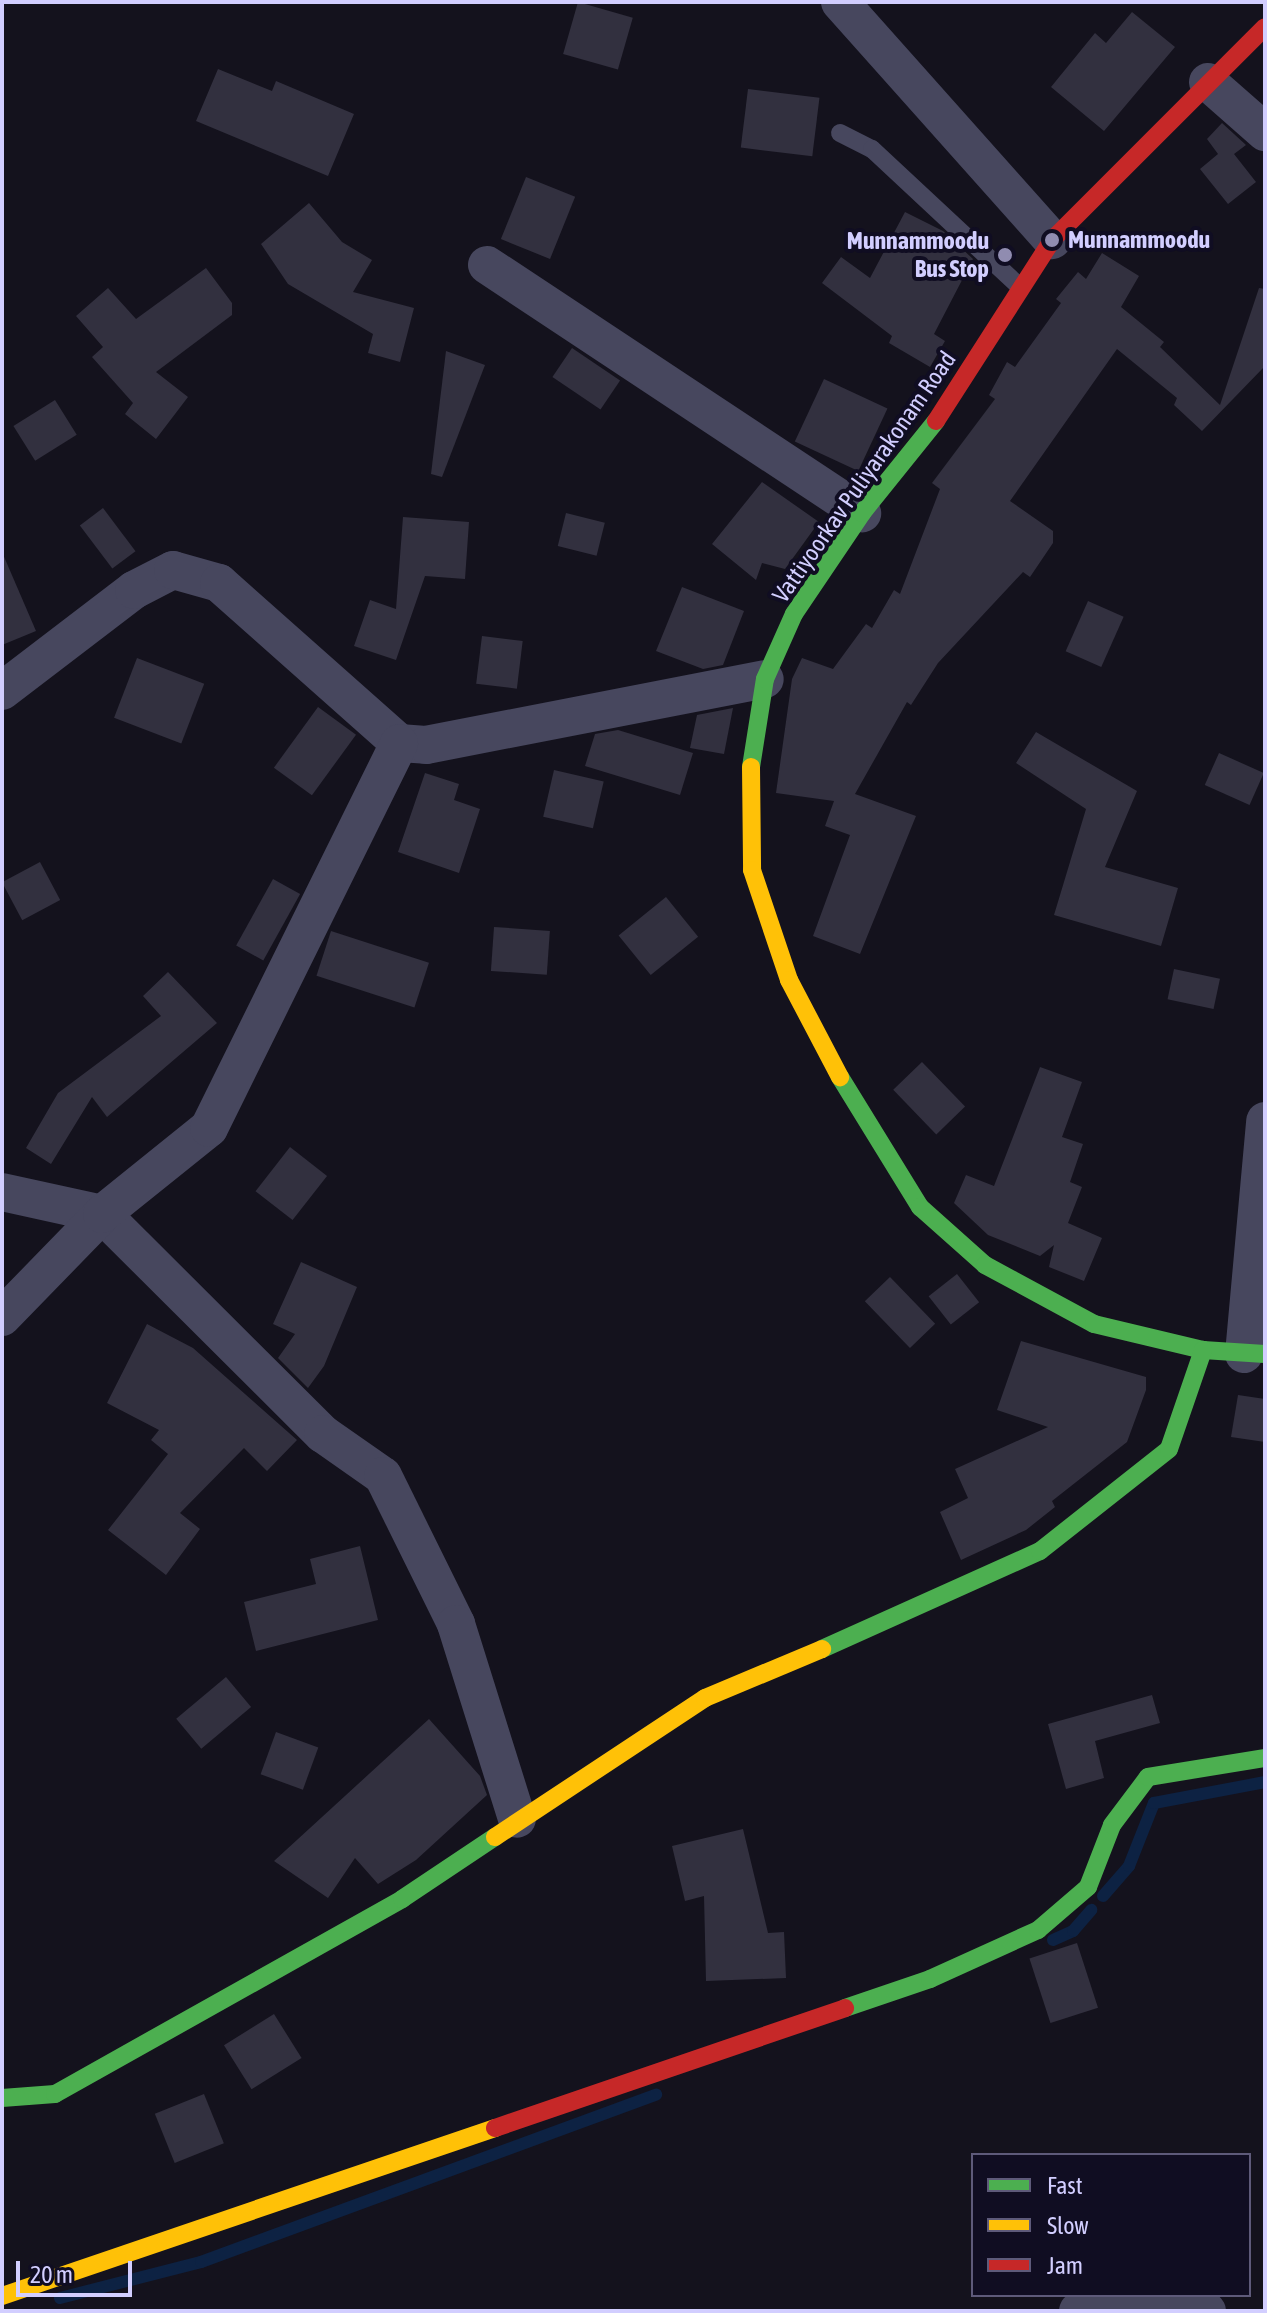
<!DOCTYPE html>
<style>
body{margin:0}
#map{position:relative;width:1267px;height:2313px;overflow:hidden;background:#14121d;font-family:"Asap Condensed",sans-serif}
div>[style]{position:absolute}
.stream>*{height:12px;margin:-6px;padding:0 6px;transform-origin:6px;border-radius:6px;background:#0d2243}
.building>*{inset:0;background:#32303f;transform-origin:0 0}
.lane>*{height:18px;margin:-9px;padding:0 9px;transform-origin:9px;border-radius:9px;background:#47475e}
.street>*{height:38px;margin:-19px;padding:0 19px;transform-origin:19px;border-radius:19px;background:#47475e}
.fast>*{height:18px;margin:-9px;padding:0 9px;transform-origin:9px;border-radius:9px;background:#4caf50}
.slow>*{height:18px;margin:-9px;padding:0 9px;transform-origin:9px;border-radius:9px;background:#ffc107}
.jam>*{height:18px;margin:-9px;padding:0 9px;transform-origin:9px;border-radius:9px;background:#c62828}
.dots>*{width:22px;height:22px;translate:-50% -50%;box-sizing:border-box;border:4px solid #100d22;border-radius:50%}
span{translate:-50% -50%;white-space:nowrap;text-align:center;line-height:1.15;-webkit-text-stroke:8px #100d22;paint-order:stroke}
.poi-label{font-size:24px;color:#d2ceff;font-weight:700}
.left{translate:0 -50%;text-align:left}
.right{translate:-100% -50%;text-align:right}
.street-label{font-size:24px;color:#d2ceff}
.frame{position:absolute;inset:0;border:4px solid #d2ceff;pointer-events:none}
.legend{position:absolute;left:971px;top:2153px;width:280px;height:144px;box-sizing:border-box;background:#100d22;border:2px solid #5e5a7a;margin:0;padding:10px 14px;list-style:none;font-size:24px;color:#d2ceff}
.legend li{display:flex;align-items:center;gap:16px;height:40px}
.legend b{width:40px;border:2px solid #5e5a7a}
.scale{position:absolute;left:16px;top:2261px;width:116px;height:36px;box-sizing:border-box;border:4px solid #d2ceff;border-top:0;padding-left:10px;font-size:24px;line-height:28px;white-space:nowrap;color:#d2ceff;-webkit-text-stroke:6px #100d22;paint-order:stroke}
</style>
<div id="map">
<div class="stream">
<i style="left:1103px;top:1896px;width:40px;rotate:-49deg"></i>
<i style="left:1129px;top:1866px;width:68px;rotate:-68.4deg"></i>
<i style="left:1154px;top:1803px;width:113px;rotate:-10.7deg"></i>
<i style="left:1053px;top:1940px;width:22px;rotate:-24deg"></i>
<i style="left:1073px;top:1931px;width:28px;rotate:-49deg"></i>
<i style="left:60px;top:2298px;width:146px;rotate:-14.3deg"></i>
<i style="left:201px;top:2262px;width:485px;rotate:-20.2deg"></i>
</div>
<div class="building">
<i style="left:578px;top:2px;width:57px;height:54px;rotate:16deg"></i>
<i style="clip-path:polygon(1132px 12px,1175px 47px,1104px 131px,1051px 87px,1095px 33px,1106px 43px)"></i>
<i style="clip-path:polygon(218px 69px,272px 91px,276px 81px,354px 114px,328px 176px,196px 121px)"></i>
<i style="left:748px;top:89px;width:72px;height:59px;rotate:7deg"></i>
<i style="clip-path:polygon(1222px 123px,1246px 145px,1234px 154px,1256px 182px,1228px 204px,1200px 169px,1218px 154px,1207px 139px)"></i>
<i style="left:526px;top:177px;width:53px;height:67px;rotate:22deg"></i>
<i style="clip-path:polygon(309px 203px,342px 242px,372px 260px,353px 292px,414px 308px,400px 362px,368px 353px,373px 334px,288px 284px,261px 244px)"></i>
<i style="clip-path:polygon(905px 212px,943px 231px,973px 259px,934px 334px,945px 341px,930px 367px,889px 343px,892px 336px,822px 283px,841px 257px,870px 278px)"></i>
<i style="clip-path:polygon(1102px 253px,1139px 276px,1121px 307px,1164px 342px,1160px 347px,1220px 405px,1259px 288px,1265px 289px,1265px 366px,1202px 431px,1174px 405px,1177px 398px,1117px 349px,1010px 501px,1053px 531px,1053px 543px,1030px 577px,1023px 572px,938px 663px,911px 705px,907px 702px,855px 794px,916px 816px,860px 954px,813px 936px,850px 835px,825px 826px,834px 801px,776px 793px,792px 679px,802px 658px,833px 669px,866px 624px,872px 628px,894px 590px,900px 594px,940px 489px,932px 483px,995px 399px,989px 395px,1007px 362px,1015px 367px,1061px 303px,1056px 299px,1078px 272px,1086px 279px)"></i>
<i style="clip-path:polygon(206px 268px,232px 303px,232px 315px,156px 372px,188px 397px,156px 439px,125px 414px,133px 403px,92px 357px,103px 347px,76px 316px,108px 288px,136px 319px)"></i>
<i style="left:572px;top:348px;width:58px;height:35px;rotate:34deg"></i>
<i style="clip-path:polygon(446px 351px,485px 365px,442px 477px,431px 474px)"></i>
<i style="left:824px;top:379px;width:70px;height:69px;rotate:25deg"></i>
<i style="left:55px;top:400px;width:41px;height:49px;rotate:58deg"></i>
<i style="clip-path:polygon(762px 482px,819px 522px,785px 569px,762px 563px,756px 580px,712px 544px)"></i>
<i style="left:103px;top:508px;width:54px;height:29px;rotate:53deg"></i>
<i style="left:566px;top:513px;width:40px;height:34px;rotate:14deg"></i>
<i style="clip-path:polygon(403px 517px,469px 522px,465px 579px,425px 576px,396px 660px,354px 646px,370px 600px,396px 609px)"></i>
<i style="clip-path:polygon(2px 552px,36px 631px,2px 645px)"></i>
<i style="clip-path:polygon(682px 587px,744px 611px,723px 665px,703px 669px,656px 651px)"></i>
<i style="left:1088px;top:601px;width:39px;height:55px;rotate:24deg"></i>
<i style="left:482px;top:636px;width:41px;height:48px;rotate:7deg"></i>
<i style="left:137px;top:658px;width:72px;height:64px;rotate:21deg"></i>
<i style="left:318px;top:707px;width:47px;height:75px;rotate:36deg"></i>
<i style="clip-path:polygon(733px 708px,724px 754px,690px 748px,697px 715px)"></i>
<i style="clip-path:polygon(618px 730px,693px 753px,680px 795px,585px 766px,595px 734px)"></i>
<i style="clip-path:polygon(1036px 732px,1137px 791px,1105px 867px,1178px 888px,1161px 946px,1054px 915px,1086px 809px,1016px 763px)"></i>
<i style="left:1219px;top:753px;width:49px;height:35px;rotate:24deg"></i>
<i style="left:554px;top:770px;width:51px;height:48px;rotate:13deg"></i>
<i style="clip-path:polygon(425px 773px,459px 784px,454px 800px,480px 809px,459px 873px,398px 852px)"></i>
<i style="left:40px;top:862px;width:43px;height:43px;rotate:62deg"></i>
<i style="left:273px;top:879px;width:31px;height:76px;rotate:29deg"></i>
<i style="left:666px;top:897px;width:51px;height:61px;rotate:51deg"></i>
<i style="left:494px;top:927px;width:56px;height:44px;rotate:4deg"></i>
<i style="left:331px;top:931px;width:103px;height:47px;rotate:18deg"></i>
<i style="left:1174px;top:969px;width:47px;height:31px;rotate:12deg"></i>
<i style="clip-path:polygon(168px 972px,217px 1023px,107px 1117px,92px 1097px,51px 1164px,26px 1148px,58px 1093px,161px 1016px,143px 996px)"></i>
<i style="left:922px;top:1062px;width:62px;height:40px;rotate:46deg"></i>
<i style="clip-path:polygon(1040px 1067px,1082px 1082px,1062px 1137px,1083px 1144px,1070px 1182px,1082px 1187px,1068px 1223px,1102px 1238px,1084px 1281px,1049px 1267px,1054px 1245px,1040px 1256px,988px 1235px,954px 1203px,966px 1175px,994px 1186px)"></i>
<i style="left:290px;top:1147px;width:47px;height:56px;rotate:38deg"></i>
<i style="clip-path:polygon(301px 1262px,357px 1287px,324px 1366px,308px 1388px,278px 1358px,295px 1334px,273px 1324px)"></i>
<i style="left:957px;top:1274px;width:36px;height:36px;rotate:52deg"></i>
<i style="left:890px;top:1277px;width:65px;height:35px;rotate:46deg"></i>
<i style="clip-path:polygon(147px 1324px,193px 1348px,297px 1440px,267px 1471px,244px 1448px,180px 1513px,200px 1529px,166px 1575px,108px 1530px,168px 1454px,151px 1440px,159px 1430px,107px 1403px)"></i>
<i style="clip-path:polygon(1021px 1341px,1146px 1377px,1146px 1390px,1127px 1442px,1052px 1501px,1055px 1507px,1026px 1530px,961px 1560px,940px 1512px,968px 1498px,955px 1469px,1048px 1427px,997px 1410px)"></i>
<i style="clip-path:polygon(1238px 1395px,1265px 1399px,1265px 1442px,1231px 1437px)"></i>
<i style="clip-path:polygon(360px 1546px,378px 1620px,256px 1651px,244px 1602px,316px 1584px,310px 1559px)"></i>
<i style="left:226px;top:1677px;width:39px;height:65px;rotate:50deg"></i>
<i style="clip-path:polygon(1152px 1695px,1160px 1723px,1095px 1741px,1104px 1778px,1066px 1789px,1048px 1724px)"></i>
<i style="clip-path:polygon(429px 1719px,480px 1776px,487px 1795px,416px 1860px,378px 1884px,355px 1858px,328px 1898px,274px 1861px)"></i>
<i style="left:276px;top:1732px;width:45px;height:45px;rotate:20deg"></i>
<i style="clip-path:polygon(743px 1829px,768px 1933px,784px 1932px,786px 1978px,706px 1981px,704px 1896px,685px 1901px,672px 1846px)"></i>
<i style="left:1077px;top:1943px;width:68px;height:50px;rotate:72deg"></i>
<i style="left:274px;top:2014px;width:52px;height:59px;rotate:58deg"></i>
<i style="left:204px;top:2094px;width:53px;height:53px;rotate:68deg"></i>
</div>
<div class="lane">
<i style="left:840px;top:133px;width:36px;rotate:27deg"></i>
<i style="left:872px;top:149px;width:202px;rotate:43deg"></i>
</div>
<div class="street">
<i style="left:840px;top:2px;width:319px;rotate:48.3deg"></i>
<i style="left:1208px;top:82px;width:76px;rotate:41.3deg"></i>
<i style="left:487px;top:265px;width:450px;rotate:33.5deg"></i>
<i style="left:2px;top:691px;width:166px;rotate:-37.4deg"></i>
<i style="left:134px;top:590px;width:44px;rotate:-27.1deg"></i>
<i style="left:173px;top:570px;width:48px;rotate:15.8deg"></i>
<i style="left:219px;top:583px;width:241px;rotate:41.6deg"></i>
<i style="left:399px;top:743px;width:27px;rotate:4deg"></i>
<i style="left:426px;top:745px;width:345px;rotate:-11deg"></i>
<i style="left:2px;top:1192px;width:102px;rotate:12.4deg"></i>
<i style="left:102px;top:1214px;width:312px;rotate:44.9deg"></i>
<i style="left:323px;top:1434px;width:73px;rotate:35deg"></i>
<i style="left:383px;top:1476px;width:165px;rotate:63.7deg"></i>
<i style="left:456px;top:1624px;width:204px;rotate:72.6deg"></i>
<i style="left:2px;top:1317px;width:144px;rotate:-45.8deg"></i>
<i style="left:102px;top:1214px;width:137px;rotate:-38.8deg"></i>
<i style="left:209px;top:1128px;width:429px;rotate:-63.7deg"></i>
<i style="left:1244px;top:1354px;width:234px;rotate:-84.8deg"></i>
<i style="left:1078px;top:2311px;width:110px;rotate:-3.1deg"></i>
<i style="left:1188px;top:2305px;width:20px;rotate:18deg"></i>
</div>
<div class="fast">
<i style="left:751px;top:767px;width:89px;rotate:-81deg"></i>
<i style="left:765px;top:679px;width:71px;rotate:-66deg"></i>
<i style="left:794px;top:614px;width:122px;rotate:-56deg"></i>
<i style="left:862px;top:513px;width:118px;rotate:-51.2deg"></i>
<i style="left:840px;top:1077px;width:153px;rotate:58.4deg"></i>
<i style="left:920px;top:1207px;width:87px;rotate:41.7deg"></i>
<i style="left:985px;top:1265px;width:124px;rotate:28.4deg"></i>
<i style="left:1094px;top:1324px;width:112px;rotate:13.4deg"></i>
<i style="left:1203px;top:1350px;width:62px;rotate:3.7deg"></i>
<i style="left:822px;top:1649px;width:239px;rotate:-24.2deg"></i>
<i style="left:1040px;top:1551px;width:164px;rotate:-38.3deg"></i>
<i style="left:1169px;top:1449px;width:105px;rotate:-71deg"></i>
<i style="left:845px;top:2008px;width:90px;rotate:-18.8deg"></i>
<i style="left:930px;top:1979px;width:119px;rotate:-24.4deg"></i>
<i style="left:1038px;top:1930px;width:66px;rotate:-40.7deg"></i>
<i style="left:1088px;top:1887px;width:66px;rotate:-68.8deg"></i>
<i style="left:1112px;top:1825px;width:60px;rotate:-53.1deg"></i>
<i style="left:1148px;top:1777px;width:119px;rotate:-9.2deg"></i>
<i style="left:2px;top:2098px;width:53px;rotate:-4.3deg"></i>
<i style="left:55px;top:2094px;width:398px;rotate:-29.3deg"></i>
<i style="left:402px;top:1899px;width:112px;rotate:-33.7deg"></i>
</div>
<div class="slow">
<i style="left:751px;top:767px;width:103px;rotate:89.4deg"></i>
<i style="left:752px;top:870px;width:116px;rotate:71.4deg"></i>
<i style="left:789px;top:980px;width:110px;rotate:62.3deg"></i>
<i style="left:495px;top:1837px;width:252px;rotate:-33.5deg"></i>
<i style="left:705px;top:1698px;width:127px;rotate:-22.7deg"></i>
<i style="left:2px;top:2296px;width:521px;rotate:-18.82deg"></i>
</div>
<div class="jam">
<i style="left:936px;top:421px;width:215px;rotate:-57.3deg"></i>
<i style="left:1052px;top:240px;width:301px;rotate:-45deg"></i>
<i style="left:495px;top:2128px;width:370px;rotate:-18.9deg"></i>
</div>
<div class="dots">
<i style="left:1052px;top:240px;background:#908cb0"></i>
<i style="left:1005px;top:255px;background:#908cb0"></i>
</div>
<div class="poi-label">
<span class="left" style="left:1068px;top:240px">Munnammoodu</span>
<span class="right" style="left:989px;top:255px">Munnammoodu<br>Bus Stop</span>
</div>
<div class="street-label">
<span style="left:864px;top:477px;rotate:-55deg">Vattiyoorkav Puliyarakonam Road</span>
</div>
<div class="frame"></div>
<ul class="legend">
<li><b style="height:10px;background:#4caf50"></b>Fast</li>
<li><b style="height:10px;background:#ffc107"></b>Slow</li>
<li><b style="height:10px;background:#c62828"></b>Jam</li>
</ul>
<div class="scale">20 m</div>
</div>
